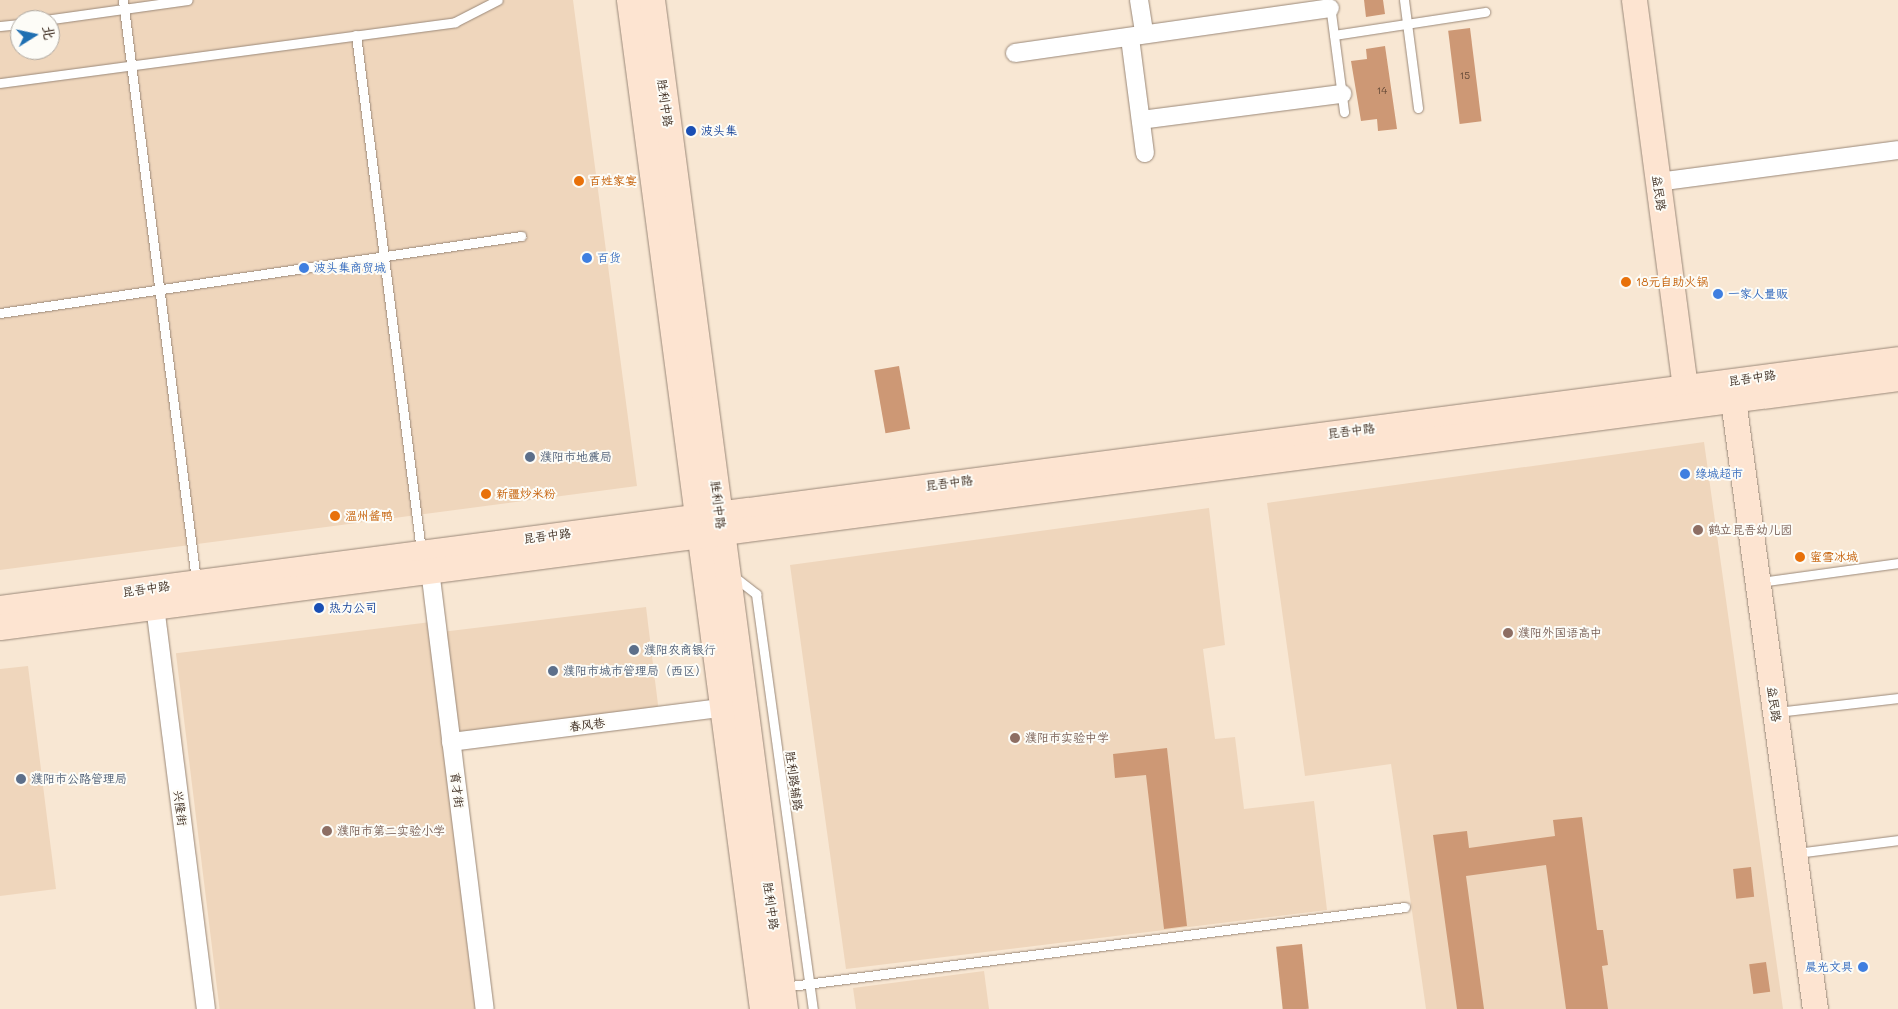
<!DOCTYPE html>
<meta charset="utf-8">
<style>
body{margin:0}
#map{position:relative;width:1898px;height:1009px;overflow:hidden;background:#f8e7d3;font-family:Mali,"LXGW WenKai TC",sans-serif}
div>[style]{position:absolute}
.built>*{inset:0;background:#efd6bc;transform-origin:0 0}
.building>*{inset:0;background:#cd9875;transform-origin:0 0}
.roads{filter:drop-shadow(0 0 1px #9a8878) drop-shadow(0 0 1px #9a8878)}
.lane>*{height:9px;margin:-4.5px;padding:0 4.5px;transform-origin:4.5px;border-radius:4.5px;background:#fff}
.street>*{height:18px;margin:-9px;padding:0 9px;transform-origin:9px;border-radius:9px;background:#fff}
.secondary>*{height:25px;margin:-12.5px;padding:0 12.5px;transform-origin:12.5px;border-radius:12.5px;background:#fde4d1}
.dots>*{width:14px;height:14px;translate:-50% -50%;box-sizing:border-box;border:2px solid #fdfcf7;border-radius:50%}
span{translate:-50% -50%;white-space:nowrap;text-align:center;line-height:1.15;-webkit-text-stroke:4px #fdfcf7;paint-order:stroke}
.number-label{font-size:10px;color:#604634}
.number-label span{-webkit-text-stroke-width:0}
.street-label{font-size:12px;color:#3b2a1e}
.transit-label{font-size:12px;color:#164399}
.left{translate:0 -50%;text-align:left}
.food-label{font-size:12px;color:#c56008}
.shop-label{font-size:12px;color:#366cbe}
.right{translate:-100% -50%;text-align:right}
.service-label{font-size:12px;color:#4e5e75}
.education-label{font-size:12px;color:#785e54}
.north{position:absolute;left:10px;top:10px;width:50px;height:50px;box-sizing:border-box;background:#fdfcf7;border:1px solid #afa8a0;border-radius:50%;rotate:80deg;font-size:14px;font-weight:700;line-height:20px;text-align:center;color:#3b2a1e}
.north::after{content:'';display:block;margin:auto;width:18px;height:22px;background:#1f6fb2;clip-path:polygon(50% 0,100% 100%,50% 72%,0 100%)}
</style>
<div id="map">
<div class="built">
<i style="clip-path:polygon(evenodd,0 0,573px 0,637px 486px,0 570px,0 0,20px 20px,50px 20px,50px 50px,20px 50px,20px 20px)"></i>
<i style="clip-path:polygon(1704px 442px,1783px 1009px,1426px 1009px,1391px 764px,1305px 776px,1267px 503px)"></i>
<i style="clip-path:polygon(1209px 508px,1225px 645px,1203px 649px,1215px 739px,1235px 737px,1244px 809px,1314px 801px,1327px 910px,846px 969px,790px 565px)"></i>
<i style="left:646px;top:607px;width:102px;height:202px;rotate:83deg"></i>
<i style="left:431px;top:622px;width:390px;height:257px;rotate:83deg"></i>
<i style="clip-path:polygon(28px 666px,56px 889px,0 896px,0 669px)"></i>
<i style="clip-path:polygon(984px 971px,989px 1009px,856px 1009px,853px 988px)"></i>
</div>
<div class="building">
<i style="clip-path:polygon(1364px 0,1383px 0,1385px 14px,1366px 17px)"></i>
<i style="left:1470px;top:28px;width:94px;height:22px;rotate:83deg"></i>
<i style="clip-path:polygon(1385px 46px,1397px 129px,1378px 131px,1377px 119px,1361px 121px,1351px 61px,1367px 59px,1366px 49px)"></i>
<i style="left:899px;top:366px;width:64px;height:25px;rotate:80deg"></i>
<i style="clip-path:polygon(1167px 748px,1187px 926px,1164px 929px,1146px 775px,1115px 778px,1113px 754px)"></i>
<i style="clip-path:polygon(1582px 817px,1597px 930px,1603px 930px,1608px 965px,1602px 966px,1608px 1009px,1566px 1009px,1546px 865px,1466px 876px,1484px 1009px,1457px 1009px,1433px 835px,1467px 831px,1469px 848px,1555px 836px,1553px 820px)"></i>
<i style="left:1751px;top:867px;width:30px;height:18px;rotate:84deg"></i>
<i style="left:1302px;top:944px;width:65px;height:26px;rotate:84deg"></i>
<i style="left:1766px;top:962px;width:30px;height:17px;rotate:82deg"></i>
</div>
<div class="roads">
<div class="lane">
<i style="left:123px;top:0;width:585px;rotate:82.83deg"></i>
<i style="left:1404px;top:0;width:109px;rotate:82.6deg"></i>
<i style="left:1330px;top:5px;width:108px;rotate:82.5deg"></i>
<i style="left:45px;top:20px;width:144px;rotate:-8deg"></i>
<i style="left:0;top:26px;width:20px;rotate:-6deg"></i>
<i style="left:356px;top:35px;width:520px;rotate:82.82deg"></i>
<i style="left:1334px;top:35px;width:153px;rotate:-8.7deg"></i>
<i style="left:0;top:83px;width:459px;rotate:-7.6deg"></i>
<i style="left:455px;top:22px;width:48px;rotate:-27.1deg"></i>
<i style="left:0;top:313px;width:527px;rotate:-8.41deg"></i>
<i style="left:732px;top:575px;width:31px;rotate:38deg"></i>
<i style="left:756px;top:594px;width:419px;rotate:82.2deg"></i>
<i style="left:1760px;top:582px;width:139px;rotate:-7.8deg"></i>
<i style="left:1777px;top:712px;width:122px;rotate:-6.6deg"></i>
<i style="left:1797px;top:853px;width:102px;rotate:-7.3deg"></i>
<i style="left:783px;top:987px;width:627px;rotate:-7.33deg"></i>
</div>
<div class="street">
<i style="left:1139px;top:0;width:32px;rotate:81deg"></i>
<i style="left:1130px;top:38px;width:116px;rotate:82.6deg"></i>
<i style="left:1015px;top:53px;width:318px;rotate:-8.1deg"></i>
<i style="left:1141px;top:120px;width:203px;rotate:-7.4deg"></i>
<i style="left:1658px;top:182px;width:242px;rotate:-7.6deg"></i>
<i style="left:430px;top:570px;width:442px;rotate:82.9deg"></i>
<i style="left:155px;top:606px;width:406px;rotate:82.8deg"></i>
<i style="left:451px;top:742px;width:273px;rotate:-7.2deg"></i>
</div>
<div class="secondary">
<i style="left:629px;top:0;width:1018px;rotate:82.49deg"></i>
<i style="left:652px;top:0;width:1018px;rotate:82.49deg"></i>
<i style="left:1634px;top:0;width:390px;rotate:82.5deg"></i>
<i style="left:1733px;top:400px;width:614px;rotate:82.33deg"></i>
<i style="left:0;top:608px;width:1914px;rotate:-7.47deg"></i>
<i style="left:0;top:627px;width:1914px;rotate:-7.47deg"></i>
</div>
</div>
<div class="dots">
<i style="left:691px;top:131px;background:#1a4fb4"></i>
<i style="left:579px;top:181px;background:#e8710a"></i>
<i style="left:587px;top:258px;background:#3f7fe0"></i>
<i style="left:304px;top:268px;background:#3f7fe0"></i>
<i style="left:1626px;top:282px;background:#e8710a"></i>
<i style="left:1718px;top:294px;background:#3f7fe0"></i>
<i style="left:530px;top:457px;background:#5c6f8a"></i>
<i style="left:1685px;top:474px;background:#3f7fe0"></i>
<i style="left:486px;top:494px;background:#e8710a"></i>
<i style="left:335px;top:516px;background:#e8710a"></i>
<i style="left:1698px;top:530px;background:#8d6e63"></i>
<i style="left:1800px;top:557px;background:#e8710a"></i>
<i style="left:319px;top:608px;background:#1a4fb4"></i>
<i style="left:1508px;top:633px;background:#8d6e63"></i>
<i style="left:634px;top:650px;background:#5c6f8a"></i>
<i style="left:553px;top:671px;background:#5c6f8a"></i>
<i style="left:1015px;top:738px;background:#8d6e63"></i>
<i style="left:21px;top:779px;background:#5c6f8a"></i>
<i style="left:327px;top:831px;background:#8d6e63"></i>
<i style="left:1863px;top:967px;background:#3f7fe0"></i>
</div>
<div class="number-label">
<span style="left:1465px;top:76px">15</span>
<span style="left:1382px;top:91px">14</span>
</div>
<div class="street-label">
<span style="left:665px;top:103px;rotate:82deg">胜利中路</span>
<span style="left:1659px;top:193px;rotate:82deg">益民路</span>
<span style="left:1752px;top:378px;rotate:-8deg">昆吾中路</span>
<span style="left:1351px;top:431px;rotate:-7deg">昆吾中路</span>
<span style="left:949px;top:483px;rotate:-7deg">昆吾中路</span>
<span style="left:718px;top:505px;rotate:83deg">胜利中路</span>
<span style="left:547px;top:536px;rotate:-7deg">昆吾中路</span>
<span style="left:146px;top:589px;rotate:-8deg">昆吾中路</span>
<span style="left:1774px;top:704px;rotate:82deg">益民路</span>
<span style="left:587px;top:725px;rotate:-7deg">春风巷</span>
<span style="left:794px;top:781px;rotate:82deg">胜利路辅路</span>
<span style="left:457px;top:790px;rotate:83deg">育才街</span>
<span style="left:180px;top:808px;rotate:83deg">兴隆街</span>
<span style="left:771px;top:906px;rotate:82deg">胜利中路</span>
</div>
<div class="transit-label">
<span class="left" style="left:701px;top:131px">波头集</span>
<span class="left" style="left:329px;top:608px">热力公司</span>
</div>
<div class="food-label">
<span class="left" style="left:589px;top:181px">百姓家宴</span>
<span class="left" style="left:1636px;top:282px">18元自助火锅</span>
<span class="left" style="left:496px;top:494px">新疆炒米粉</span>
<span class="left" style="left:345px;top:516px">温州酱鸭</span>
<span class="left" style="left:1810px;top:557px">蜜雪冰城</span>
</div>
<div class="shop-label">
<span class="left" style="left:597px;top:258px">百货</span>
<span class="left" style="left:314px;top:268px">波头集商贸城</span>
<span class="left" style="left:1728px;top:294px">一家人量贩</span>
<span class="left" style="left:1695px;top:474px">绿城超市</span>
<span class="right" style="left:1853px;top:967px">晨光文具</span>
</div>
<div class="service-label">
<span class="left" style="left:540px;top:457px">濮阳市地震局</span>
<span class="left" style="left:644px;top:650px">濮阳农商银行</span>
<span class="left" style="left:563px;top:671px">濮阳市城市管理局（西区）</span>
<span class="left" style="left:31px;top:779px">濮阳市公路管理局</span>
</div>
<div class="education-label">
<span class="left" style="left:1708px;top:530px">鹤立昆吾幼儿园</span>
<span class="left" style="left:1518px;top:633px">濮阳外国语高中</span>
<span class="left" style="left:1025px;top:738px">濮阳市实验中学</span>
<span class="left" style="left:337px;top:831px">濮阳市第二实验小学</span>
</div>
<div class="north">北</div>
</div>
